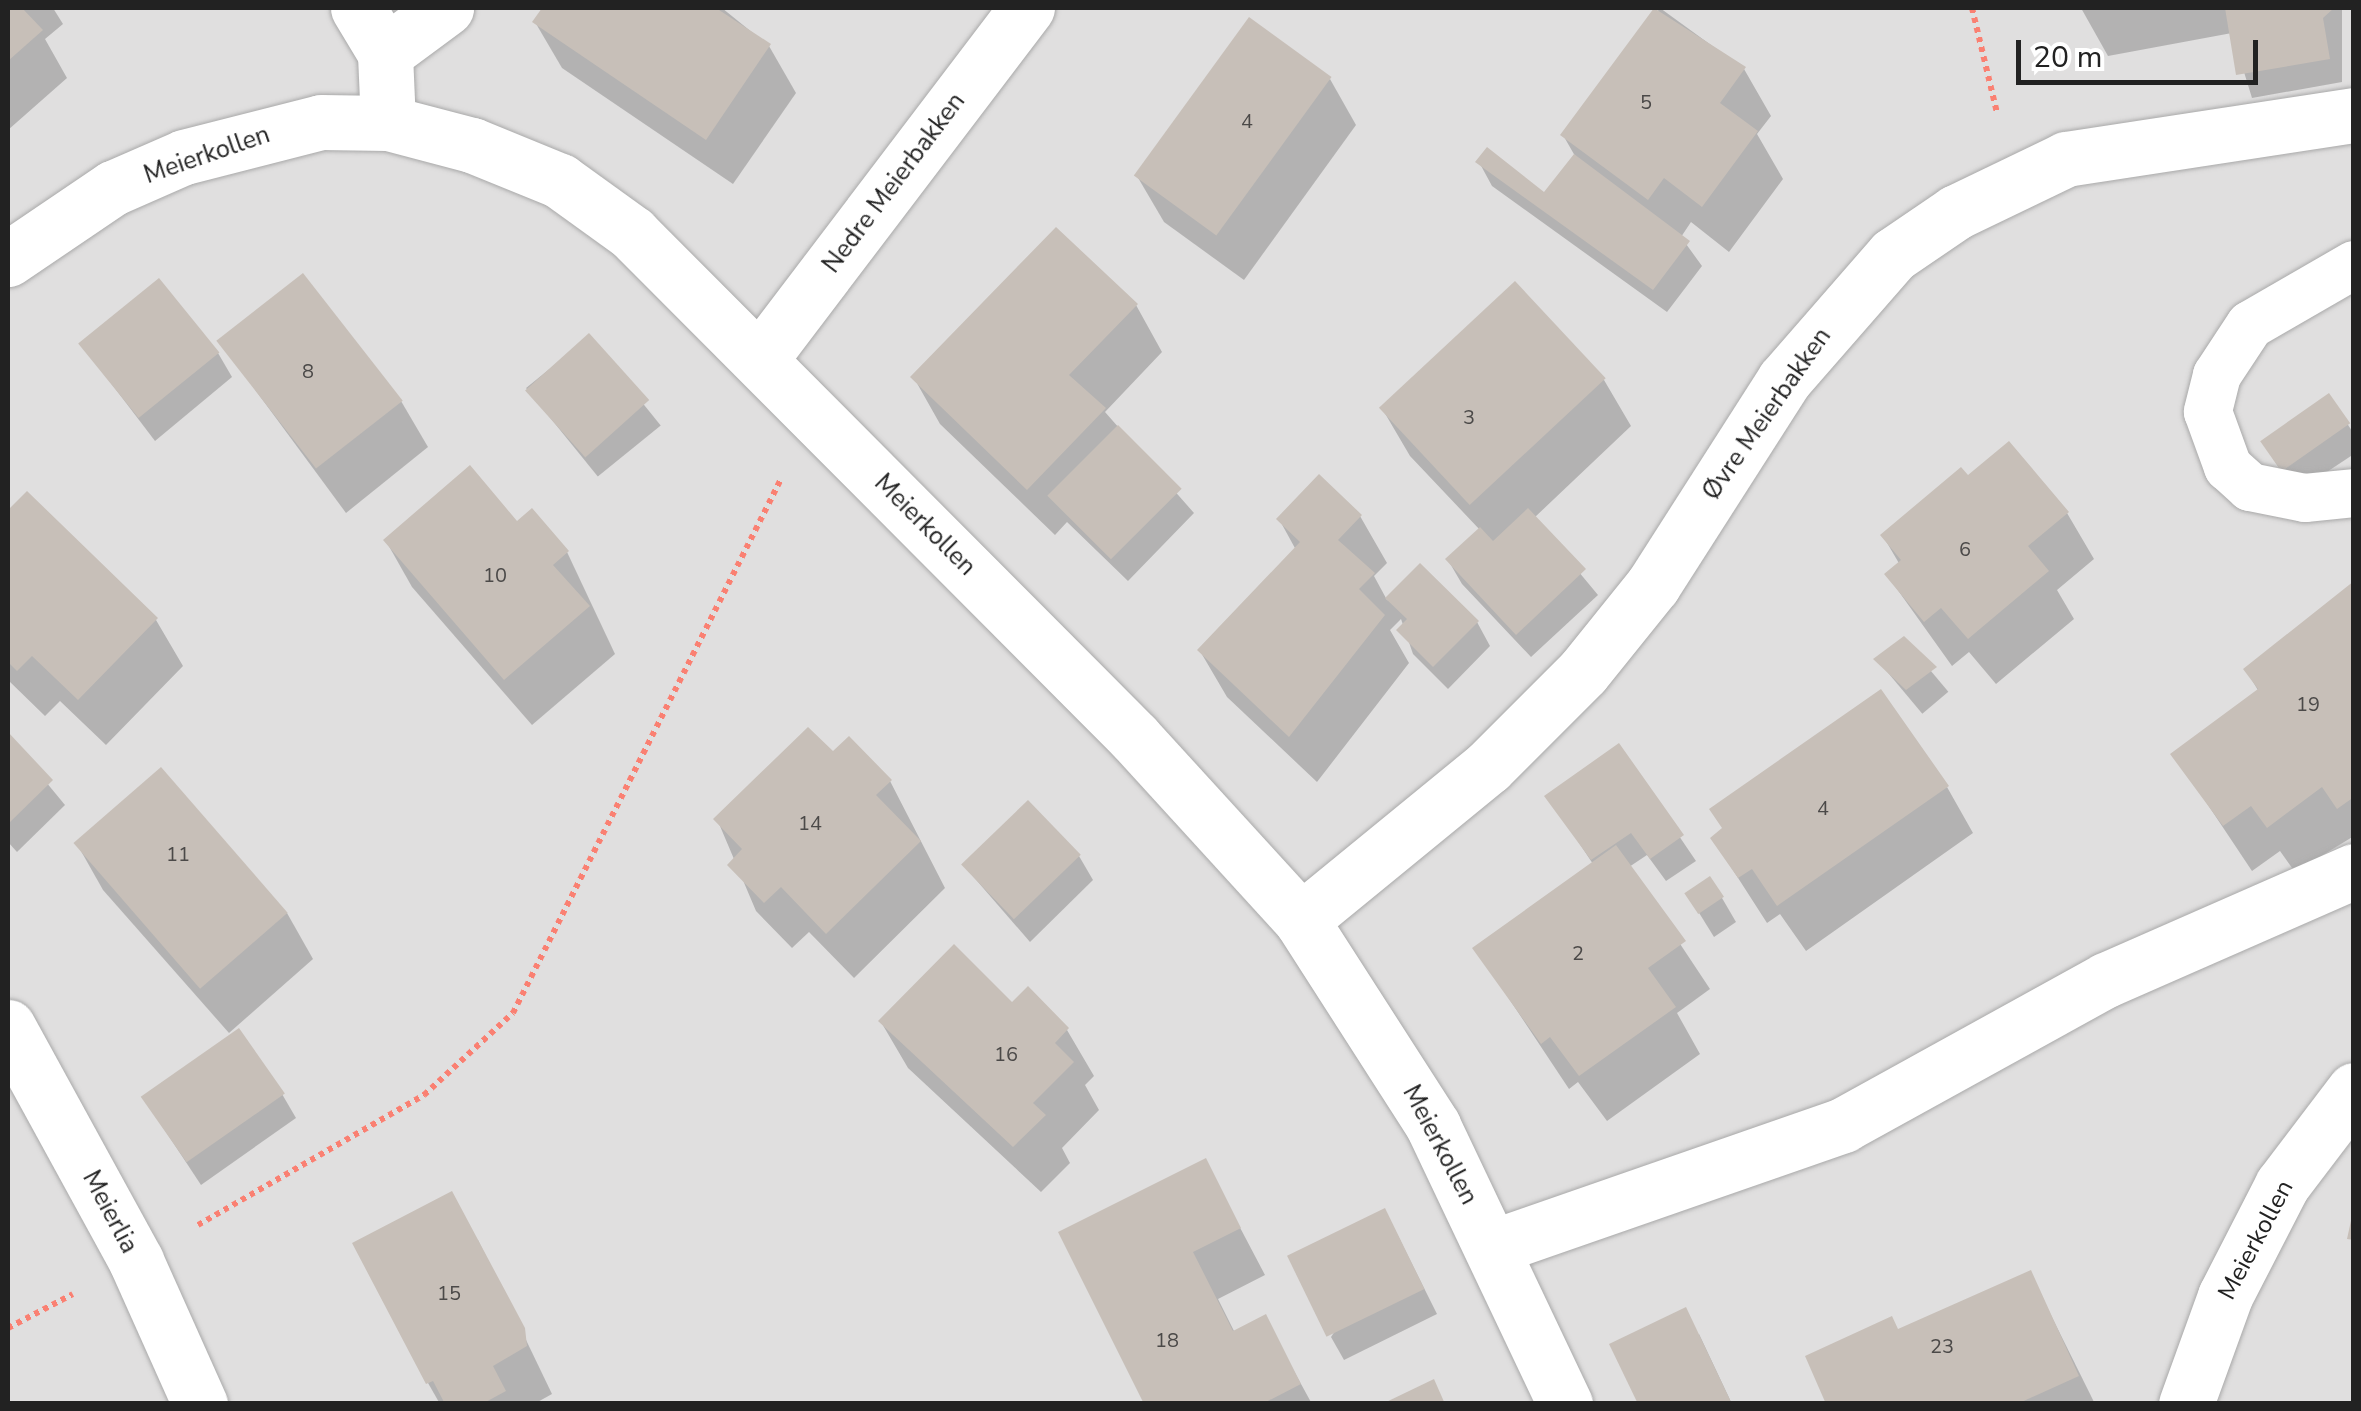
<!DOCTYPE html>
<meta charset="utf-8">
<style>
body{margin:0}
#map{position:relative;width:2361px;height:1411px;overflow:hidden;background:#f2efe9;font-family:"Nunito Sans",sans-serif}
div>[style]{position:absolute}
.residential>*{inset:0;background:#e0dfdf;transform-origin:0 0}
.shadow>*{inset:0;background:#0003;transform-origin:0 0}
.building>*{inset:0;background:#c7bfb8;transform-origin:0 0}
.path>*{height:6px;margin-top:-3px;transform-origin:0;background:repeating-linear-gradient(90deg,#fa8072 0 5px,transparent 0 10px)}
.roads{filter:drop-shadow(0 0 2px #a9a9a9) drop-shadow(0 0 2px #a9a9a9)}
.lane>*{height:48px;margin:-24px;padding:0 24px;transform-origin:24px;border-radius:24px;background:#fff}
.street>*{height:55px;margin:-27.5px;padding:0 27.5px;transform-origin:27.5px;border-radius:27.5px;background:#fff}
span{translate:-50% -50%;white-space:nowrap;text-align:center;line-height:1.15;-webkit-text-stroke:8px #fff;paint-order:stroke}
.number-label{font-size:20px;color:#4b4948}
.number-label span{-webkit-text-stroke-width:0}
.street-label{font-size:25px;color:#222}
.frame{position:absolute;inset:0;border:10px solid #222;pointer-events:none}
.scale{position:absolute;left:2016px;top:40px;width:242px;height:45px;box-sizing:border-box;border:5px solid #222;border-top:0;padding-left:12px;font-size:30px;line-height:35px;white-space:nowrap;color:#222;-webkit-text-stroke:8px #fff;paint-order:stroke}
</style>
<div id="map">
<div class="residential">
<i style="left:8px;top:8px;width:2345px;height:1395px"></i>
</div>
<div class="shadow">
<i style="clip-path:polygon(8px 8px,53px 8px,63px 24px,45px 39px,67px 78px,8px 130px)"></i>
<i style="clip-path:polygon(545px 8px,722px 8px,769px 46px,796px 93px,733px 184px,562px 68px,535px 22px)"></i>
<i style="clip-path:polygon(1660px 8px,1744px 69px,1771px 116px,1757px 134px,1783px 179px,1729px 252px,1691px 222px,1681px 237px,1702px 266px,1667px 312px,1492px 186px,1479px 162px,1545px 195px,1575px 156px,1563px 135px)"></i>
<i style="clip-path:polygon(2342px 8px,2342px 82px,2252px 98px,2232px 33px,2108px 56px,2081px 8px)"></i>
<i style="clip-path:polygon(1330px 79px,1356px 125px,1244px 280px,1164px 222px,1137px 176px)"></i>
<i style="clip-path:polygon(1136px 305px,1162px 352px,1105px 412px,1194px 513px,1128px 581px,1067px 522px,1055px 535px,940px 424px,914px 378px)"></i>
<i style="left:589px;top:337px;width:114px;height:81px;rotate:51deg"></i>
<i style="clip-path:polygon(220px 342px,401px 401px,428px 447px,346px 513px)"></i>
<i style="clip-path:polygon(82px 345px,218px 353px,232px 377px,155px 441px)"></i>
<i style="clip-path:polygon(1604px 380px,1631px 426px,1534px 518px,1598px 595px,1531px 657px,1462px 584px,1448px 560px,1480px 530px,1410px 456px,1383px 410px)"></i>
<i style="clip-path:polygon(2329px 396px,2354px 434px,2354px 454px,2295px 493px,2262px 441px)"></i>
<i style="clip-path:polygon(27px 494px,156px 620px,183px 666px,106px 745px,60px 701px,45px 716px,8px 680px,8px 514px)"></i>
<i style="clip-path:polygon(2067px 513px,2094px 559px,2057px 590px,2074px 619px,1996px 684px,1969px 652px,1952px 666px,1887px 575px,1900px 565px,1883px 536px)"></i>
<i style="clip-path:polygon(1360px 516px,1387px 563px,1374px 576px,1387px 600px,1477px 622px,1490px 646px,1448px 689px,1413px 654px,1401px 619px,1390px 630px,1409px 663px,1317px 782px,1227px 697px,1200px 651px,1296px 550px,1279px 519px)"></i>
<i style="clip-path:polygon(517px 524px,567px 552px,615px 654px,532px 725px,412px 587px,386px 541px)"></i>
<i style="clip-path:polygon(2354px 585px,2354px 836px,2295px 872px,2280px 851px,2252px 871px,2174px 754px,2259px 692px,2246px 670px)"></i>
<i style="left:1904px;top:639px;width:69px;height:34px;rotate:50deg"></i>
<i style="clip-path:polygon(8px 736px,65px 805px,17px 852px,8px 842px)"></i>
<i style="clip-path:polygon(1618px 746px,1696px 861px,1666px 881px,1647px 855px,1629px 867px,1710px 989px,1677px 1013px,1700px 1054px,1607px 1121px,1578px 1082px,1569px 1089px,1476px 949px,1593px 864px,1548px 796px)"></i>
<i style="clip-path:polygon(890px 781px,945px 888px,854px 978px,809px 932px,792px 948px,756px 911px,717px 819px)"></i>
<i style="clip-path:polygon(1947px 787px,1973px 833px,1806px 951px,1780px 914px,1767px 923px,1713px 839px)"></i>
<i style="clip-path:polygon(77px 844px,287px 913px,313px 959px,229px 1033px,103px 890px)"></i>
<i style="clip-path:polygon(1079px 856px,1093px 880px,1030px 942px,965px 867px)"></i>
<i style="clip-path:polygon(1688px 895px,1722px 898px,1736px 922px,1714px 937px)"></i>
<i style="clip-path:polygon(1028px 990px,1067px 1030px,1094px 1076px,1085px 1085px,1099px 1110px,1062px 1148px,1070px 1163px,1041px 1192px,908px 1068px,881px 1022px,1012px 1005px)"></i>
<i style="clip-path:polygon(282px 1094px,296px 1118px,201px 1185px,143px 1097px)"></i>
<i style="clip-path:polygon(1205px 1161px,1265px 1275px,1218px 1299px,1235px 1333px,1265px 1318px,1312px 1404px,1147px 1404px)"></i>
<i style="clip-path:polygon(1398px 1236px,1437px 1314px,1344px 1360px,1331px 1337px)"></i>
<i style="clip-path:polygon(478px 1240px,552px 1394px,534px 1404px,440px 1404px,428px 1383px)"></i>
<i style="clip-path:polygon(2030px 1273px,2095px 1404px,1829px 1404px,1898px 1332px)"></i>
<i style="clip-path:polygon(1699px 1334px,1732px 1404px,1640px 1404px)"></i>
</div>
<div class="building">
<i style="clip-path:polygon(8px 8px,22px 8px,43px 30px,8px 61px)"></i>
<i style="clip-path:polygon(542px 8px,716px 8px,771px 44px,706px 140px,532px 22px)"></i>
<i style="clip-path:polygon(1654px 8px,1746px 67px,1720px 103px,1758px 131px,1702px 207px,1664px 178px,1648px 200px,1560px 135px)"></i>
<i style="clip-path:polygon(2225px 8px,2334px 8px,2323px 18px,2330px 59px,2236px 75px)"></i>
<i style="left:1249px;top:17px;width:102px;height:196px;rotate:36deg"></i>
<i style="clip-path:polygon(1487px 147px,1544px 192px,1574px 154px,1690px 241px,1653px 290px,1475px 162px)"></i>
<i style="clip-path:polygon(1056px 227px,1138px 304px,1069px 375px,1106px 408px,1027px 490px,910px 377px)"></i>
<i style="left:303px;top:273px;width:162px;height:110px;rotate:52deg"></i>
<i style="left:159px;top:278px;width:96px;height:104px;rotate:51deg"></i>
<i style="left:1515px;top:281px;width:133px;height:186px;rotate:47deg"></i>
<i style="left:589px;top:333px;width:90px;height:86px;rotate:48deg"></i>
<i style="left:2329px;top:393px;width:37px;height:84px;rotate:55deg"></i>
<i style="left:1118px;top:425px;width:90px;height:100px;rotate:45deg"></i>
<i style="clip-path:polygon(2009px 441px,2069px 512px,2028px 546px,2049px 571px,1968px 639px,1941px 608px,1924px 622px,1884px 574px,1901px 560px,1880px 535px,1961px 467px,1968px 475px)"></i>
<i style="clip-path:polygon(470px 465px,517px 521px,532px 508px,569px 551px,553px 565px,590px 606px,504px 680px,383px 540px)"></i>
<i style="clip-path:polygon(1319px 474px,1362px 515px,1338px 540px,1375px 573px,1359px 589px,1385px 615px,1289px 737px,1197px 650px,1300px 542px,1276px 519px)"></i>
<i style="clip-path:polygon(27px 491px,158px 618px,78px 700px,32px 656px,17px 671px,8px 662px,8px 510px)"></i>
<i style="clip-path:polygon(1528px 508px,1586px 569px,1516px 635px,1445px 559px,1480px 527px,1493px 541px)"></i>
<i style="clip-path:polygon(1420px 563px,1479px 621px,1433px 667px,1396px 630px,1407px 619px,1385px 598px)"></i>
<i style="clip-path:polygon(2354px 581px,2354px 797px,2337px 809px,2322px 787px,2267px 828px,2251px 806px,2223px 826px,2170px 754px,2258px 689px,2243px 669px)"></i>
<i style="clip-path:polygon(1904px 636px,1937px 667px,1906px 690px,1873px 659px)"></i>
<i style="clip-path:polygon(1881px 689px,1949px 786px,1777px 906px,1752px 869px,1738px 878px,1710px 838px,1722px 828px,1709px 809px)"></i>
<i style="clip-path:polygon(808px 727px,833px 751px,849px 736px,892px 780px,876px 795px,921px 841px,826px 934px,781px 887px,764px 903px,727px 865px,742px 849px,713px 819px)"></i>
<i style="clip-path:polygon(8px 732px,53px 780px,8px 824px)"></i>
<i style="clip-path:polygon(1619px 743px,1684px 835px,1650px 859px,1631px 833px,1591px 860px,1544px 796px)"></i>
<i style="left:161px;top:767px;width:193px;height:116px;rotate:49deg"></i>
<i style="left:1028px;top:800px;width:76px;height:93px;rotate:46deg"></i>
<i style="clip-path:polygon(1616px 845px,1686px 941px,1648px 968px,1676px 1007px,1579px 1076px,1550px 1037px,1541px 1044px,1472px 948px)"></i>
<i style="left:1710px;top:876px;width:25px;height:31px;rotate:56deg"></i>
<i style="clip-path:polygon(954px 944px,1012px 1002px,1028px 986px,1069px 1028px,1055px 1043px,1074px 1062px,1033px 1103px,1046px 1115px,1013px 1147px,878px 1021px)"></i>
<i style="left:239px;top:1028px;width:80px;height:120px;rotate:55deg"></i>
<i style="clip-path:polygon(1206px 1158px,1241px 1228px,1193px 1252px,1233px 1331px,1266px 1314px,1301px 1384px,1262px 1404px,1144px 1404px,1058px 1232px)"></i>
<i style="clip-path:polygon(452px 1191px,525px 1328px,527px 1346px,493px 1366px,506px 1391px,482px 1404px,445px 1404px,433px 1381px,426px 1384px,352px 1243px)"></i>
<i style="left:1385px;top:1208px;width:90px;height:109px;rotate:64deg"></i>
<i style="clip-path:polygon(2352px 1216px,2354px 1216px,2354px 1240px,2347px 1239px)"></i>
<i style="clip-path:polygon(2031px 1270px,2079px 1376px,2017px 1404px,1826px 1404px,1805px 1356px,1892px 1316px,1898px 1329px)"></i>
<i style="clip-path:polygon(1686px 1307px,1731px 1402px,1638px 1404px,1609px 1344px)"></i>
<i style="clip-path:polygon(1434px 1379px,1445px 1404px,1382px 1404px)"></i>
</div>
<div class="path">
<i style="left:1972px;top:8px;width:108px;rotate:76.6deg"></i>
<i style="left:198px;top:1225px;width:261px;rotate:-29.9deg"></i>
<i style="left:424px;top:1095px;width:121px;rotate:-42.7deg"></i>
<i style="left:513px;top:1013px;width:595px;rotate:-63.35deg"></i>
<i style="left:8px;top:1328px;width:73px;rotate:-27.6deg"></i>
</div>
<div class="roads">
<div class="lane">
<i style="left:2354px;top:265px;width:120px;rotate:150deg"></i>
<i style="left:2250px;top:325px;width:60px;rotate:123.4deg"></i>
<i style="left:2217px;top:375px;width:38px;rotate:104deg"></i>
<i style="left:2208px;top:412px;width:59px;rotate:70deg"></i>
<i style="left:2228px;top:467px;width:30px;rotate:42deg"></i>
<i style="left:2250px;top:487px;width:56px;rotate:11.3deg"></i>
<i style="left:2305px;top:498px;width:49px;rotate:-5.8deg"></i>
</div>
<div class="street">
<i style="left:358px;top:8px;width:52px;rotate:59deg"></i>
<i style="left:388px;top:123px;width:70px;rotate:-92.5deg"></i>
<i style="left:385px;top:53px;width:76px;rotate:-36.4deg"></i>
<i style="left:8px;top:259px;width:127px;rotate:-34.1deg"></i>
<i style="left:113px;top:188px;width:77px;rotate:-23.6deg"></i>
<i style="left:184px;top:157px;width:141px;rotate:-14.3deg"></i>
<i style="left:321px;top:122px;width:67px;rotate:0.9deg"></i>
<i style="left:388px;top:123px;width:87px;rotate:14.7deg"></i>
<i style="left:472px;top:145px;width:95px;rotate:22.2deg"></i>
<i style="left:560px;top:181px;width:89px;rotate:35.8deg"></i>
<i style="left:632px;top:233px;width:713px;rotate:45.11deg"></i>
<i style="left:1135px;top:738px;width:246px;rotate:47.6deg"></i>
<i style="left:1301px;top:920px;width:245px;rotate:57.3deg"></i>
<i style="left:1433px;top:1126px;width:308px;rotate:64.6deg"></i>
<i style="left:761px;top:358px;width:440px;rotate:-52.8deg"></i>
<i style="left:1301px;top:920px;width:242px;rotate:-39.3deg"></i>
<i style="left:1488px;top:767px;width:134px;rotate:-45deg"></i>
<i style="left:1583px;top:672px;width:112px;rotate:-51.2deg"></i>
<i style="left:1653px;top:585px;width:243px;rotate:-57.4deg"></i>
<i style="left:1784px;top:380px;width:166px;rotate:-48.9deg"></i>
<i style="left:1893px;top:255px;width:76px;rotate:-34.3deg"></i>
<i style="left:1956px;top:212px;width:122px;rotate:-25.7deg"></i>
<i style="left:2066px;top:159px;width:291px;rotate:-8.7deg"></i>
<i style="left:8px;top:1027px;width:267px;rotate:61.3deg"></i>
<i style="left:136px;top:1261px;width:157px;rotate:65.9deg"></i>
<i style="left:1493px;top:1247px;width:371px;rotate:-19.2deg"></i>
<i style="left:1843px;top:1125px;width:300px;rotate:-28.9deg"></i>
<i style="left:2106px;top:980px;width:271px;rotate:-23.7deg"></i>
<i style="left:2186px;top:1404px;width:115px;rotate:-70.1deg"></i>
<i style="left:2225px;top:1296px;width:125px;rotate:-62.8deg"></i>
<i style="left:2282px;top:1185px;width:119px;rotate:-52.8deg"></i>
</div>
</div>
<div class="number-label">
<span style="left:1646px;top:102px">5</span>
<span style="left:1247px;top:121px">4</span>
<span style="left:308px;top:371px">8</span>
<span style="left:1469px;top:417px">3</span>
<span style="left:1965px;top:549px">6</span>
<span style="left:495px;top:575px">10</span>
<span style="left:2308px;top:704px">19</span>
<span style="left:1823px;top:808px">4</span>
<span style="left:810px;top:823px">14</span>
<span style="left:178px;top:854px">11</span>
<span style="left:1578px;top:953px">2</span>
<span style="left:1006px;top:1054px">16</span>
<span style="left:449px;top:1293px">15</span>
<span style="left:1167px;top:1340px">18</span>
<span style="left:1942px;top:1346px">23</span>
</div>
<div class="street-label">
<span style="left:207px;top:155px;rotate:-19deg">Meierkollen</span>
<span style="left:894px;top:183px;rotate:-53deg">Nedre Meierbakken</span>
<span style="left:1767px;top:414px;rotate:-55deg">Øvre Meierbakken</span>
<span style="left:925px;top:525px;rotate:45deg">Meierkollen</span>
<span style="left:1440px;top:1145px;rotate:62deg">Meierkollen</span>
<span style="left:110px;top:1212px;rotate:62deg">Meierlia</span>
<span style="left:2256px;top:1240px;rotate:-62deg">Meierkollen</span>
</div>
<div class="frame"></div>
<div class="scale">20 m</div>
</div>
